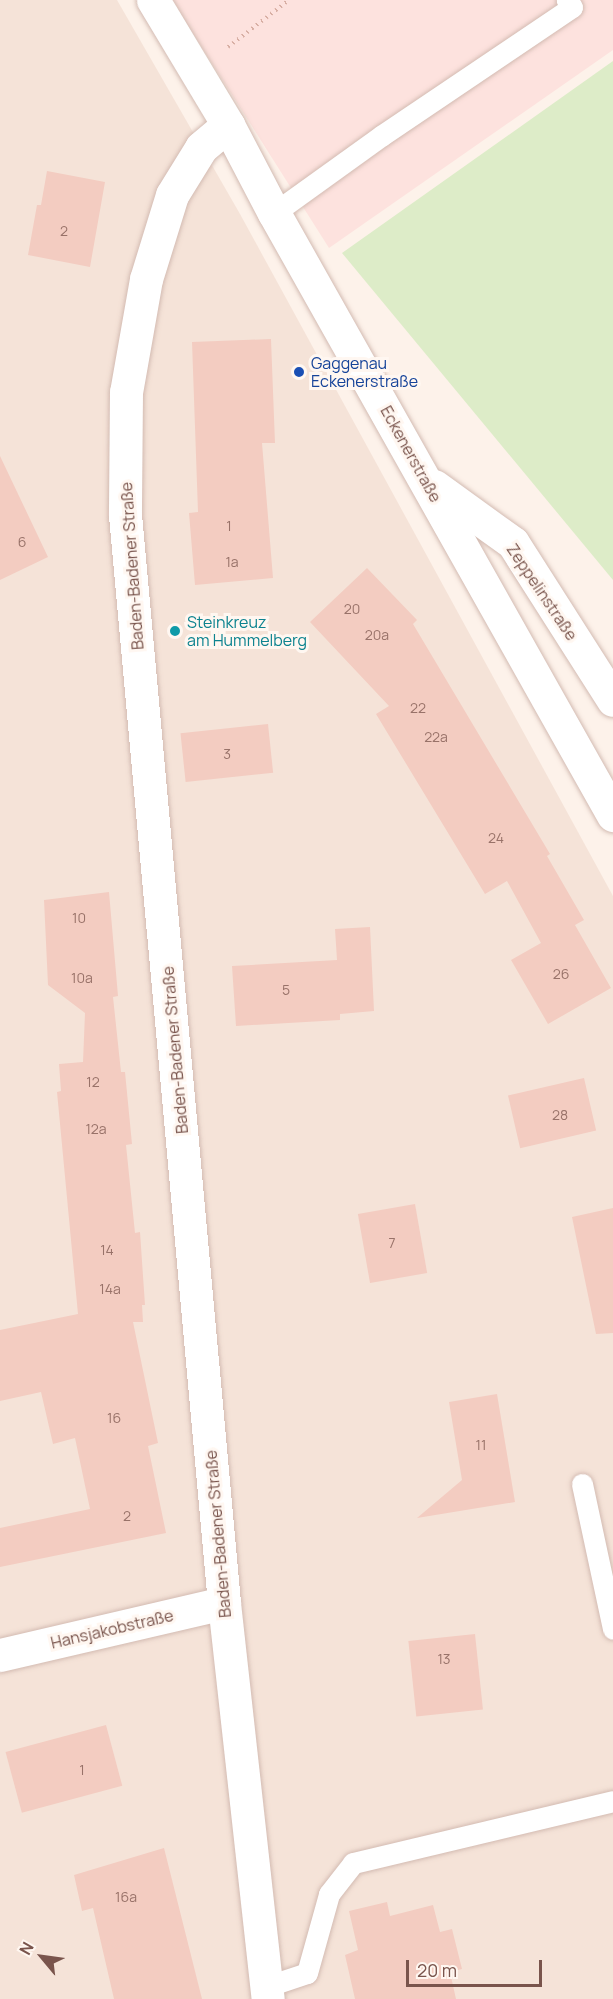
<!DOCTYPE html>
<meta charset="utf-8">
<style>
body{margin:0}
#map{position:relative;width:613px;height:1999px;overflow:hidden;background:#fdf2ea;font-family:Manrope,sans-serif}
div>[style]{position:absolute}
.residential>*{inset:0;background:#f5e3d8}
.commercial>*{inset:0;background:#fde2de}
.green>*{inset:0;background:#ddecc8}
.building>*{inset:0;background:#f3ccc1;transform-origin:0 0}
.path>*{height:4px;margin-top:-2px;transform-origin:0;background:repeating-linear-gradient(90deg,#d8afa4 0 1.5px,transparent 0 6px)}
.roads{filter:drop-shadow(0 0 2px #d3bbb2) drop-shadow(0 0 2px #d3bbb2)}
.lane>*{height:21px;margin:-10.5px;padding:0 10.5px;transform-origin:10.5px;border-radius:10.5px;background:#fff}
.street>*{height:33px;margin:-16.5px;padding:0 16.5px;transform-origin:16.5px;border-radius:16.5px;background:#fff}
.dots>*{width:16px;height:16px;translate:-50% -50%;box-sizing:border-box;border:3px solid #fff7f1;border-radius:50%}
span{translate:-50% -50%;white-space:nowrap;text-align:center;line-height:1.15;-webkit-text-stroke:6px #fff7f1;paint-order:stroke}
.number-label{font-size:14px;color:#987269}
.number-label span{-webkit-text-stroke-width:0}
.transit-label{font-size:16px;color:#164399}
.left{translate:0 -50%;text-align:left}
.street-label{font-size:16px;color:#79544c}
.culture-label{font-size:16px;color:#0d838f}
.north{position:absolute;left:12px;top:1927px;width:60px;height:60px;-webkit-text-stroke:4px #fff7f1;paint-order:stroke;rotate:299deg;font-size:16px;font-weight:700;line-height:24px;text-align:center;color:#79544c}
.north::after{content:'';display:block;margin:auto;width:21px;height:27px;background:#79544c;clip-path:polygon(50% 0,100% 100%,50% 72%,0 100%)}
.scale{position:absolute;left:406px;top:1960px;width:136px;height:27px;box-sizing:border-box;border:3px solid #79544c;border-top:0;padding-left:8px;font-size:18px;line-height:21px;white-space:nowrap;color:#79544c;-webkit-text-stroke:4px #fff7f1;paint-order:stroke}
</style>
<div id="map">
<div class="residential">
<i style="clip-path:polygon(0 0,117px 0,240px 214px,613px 896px,613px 1999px,0 1999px)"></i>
</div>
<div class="commercial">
<i style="clip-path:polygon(172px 0,613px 0,613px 50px,329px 248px)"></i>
</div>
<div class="green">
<i style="clip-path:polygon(613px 61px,613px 580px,342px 253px)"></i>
</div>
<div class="building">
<i style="clip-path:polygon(47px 171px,105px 182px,90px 267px,28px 255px,37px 205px,41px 205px)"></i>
<i style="clip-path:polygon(271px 339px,275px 443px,262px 443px,273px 578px,195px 585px,189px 513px,198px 512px,192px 342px)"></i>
<i style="clip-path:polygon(0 456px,48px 557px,0 580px)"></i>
<i style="clip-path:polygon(367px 568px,417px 620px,413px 624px,550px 854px,547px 856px,584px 920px,575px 925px,611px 988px,548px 1024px,511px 960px,541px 943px,507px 881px,485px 894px,376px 714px,389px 706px,310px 622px)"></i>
<i style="left:268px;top:724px;width:49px;height:88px;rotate:84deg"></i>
<i style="clip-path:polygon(109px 892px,118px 996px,113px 997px,121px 1072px,125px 1072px,132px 1144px,126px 1145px,135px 1233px,140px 1232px,145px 1305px,142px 1305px,143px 1322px,133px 1322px,158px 1443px,148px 1446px,166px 1533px,0 1567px,0 1528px,90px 1509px,75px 1438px,53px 1444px,41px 1392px,0 1401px,0 1330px,78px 1314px,57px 1092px,61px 1091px,59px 1064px,83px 1062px,85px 1013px,48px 985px,44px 900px)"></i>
<i style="clip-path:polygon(370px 927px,374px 1011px,340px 1014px,340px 1020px,236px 1026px,232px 966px,337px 960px,335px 929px)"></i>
<i style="left:584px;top:1078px;width:54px;height:78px;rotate:77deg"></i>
<i style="left:415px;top:1204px;width:70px;height:58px;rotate:80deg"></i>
<i style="clip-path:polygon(613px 1208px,613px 1333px,596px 1334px,572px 1217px)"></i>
<i style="clip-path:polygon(497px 1394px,515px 1502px,417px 1518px,462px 1480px,449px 1402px)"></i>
<i style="left:475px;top:1634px;width:76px;height:67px;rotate:84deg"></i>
<i style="left:106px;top:1725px;width:63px;height:104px;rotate:75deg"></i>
<i style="clip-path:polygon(164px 1848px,202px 1999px,114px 1999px,93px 1908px,82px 1911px,74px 1875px)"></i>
<i style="clip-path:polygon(387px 1902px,390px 1916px,433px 1905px,440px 1932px,452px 1929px,462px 1969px,450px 1972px,456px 1999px,355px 1999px,345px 1955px,358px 1950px,349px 1911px)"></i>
</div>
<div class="path">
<i style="left:228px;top:47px;width:77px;rotate:-37.6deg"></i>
</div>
<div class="roads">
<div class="lane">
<i style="left:274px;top:213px;width:132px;rotate:-35.7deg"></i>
<i style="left:381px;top:136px;width:230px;rotate:-34deg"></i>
<i style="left:572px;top:7px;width:9px;rotate:-126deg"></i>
<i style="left:582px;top:1484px;width:148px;rotate:77.9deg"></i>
<i style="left:265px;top:1987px;width:44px;rotate:-18.4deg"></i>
<i style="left:307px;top:1973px;width:82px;rotate:-74.4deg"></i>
<i style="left:329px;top:1894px;width:39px;rotate:-52deg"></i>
<i style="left:353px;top:1863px;width:267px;rotate:-13.4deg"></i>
</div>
<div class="street">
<i style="left:153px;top:0;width:146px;rotate:59deg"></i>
<i style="left:228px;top:125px;width:99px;rotate:62.4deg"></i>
<i style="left:274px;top:213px;width:691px;rotate:60.62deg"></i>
<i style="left:228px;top:125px;width:35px;rotate:140deg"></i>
<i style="left:201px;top:148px;width:55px;rotate:121.7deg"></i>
<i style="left:172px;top:195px;width:88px;rotate:107.2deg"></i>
<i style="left:146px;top:279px;width:115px;rotate:100deg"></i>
<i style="left:126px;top:392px;width:123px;rotate:90.5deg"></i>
<i style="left:125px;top:515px;width:1092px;rotate:84.8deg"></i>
<i style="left:224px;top:1603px;width:398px;rotate:83.7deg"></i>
<i style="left:434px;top:486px;width:97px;rotate:35.8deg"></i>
<i style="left:513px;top:543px;width:186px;rotate:57.5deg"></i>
<i style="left:0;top:1655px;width:230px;rotate:-13.1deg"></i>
</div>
</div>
<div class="dots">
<i style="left:299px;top:372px;background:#1a4fb4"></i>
<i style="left:175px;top:631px;background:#0f9aa8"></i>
</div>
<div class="number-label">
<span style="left:64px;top:231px">2</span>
<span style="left:229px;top:526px">1</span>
<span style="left:22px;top:542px">6</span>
<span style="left:232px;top:562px">1a</span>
<span style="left:352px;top:609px">20</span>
<span style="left:377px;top:635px">20a</span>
<span style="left:418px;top:708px">22</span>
<span style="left:436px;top:737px">22a</span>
<span style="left:227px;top:754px">3</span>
<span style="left:496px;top:838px">24</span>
<span style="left:79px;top:918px">10</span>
<span style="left:561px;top:974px">26</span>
<span style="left:82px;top:978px">10a</span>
<span style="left:286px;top:990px">5</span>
<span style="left:93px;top:1082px">12</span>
<span style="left:560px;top:1115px">28</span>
<span style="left:96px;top:1129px">12a</span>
<span style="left:392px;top:1243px">7</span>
<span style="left:107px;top:1250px">14</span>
<span style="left:110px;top:1289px">14a</span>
<span style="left:114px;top:1418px">16</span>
<span style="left:481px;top:1445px">11</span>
<span style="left:127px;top:1516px">2</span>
<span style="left:444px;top:1659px">13</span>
<span style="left:82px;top:1770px">1</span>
<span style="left:126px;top:1897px">16a</span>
</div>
<div class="transit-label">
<span class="left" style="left:311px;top:372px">Gaggenau<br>Eckenerstraße</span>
</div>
<div class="street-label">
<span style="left:411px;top:454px;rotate:61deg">Eckenerstraße</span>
<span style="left:132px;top:566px;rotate:-94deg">Baden-Badener Straße</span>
<span style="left:542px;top:592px;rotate:56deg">Zeppelinstraße</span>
<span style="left:175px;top:1050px;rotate:-95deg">Baden-Badener Straße</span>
<span style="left:218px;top:1534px;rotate:-95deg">Baden-Badener Straße</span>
<span style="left:112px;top:1629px;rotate:-13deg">Hansjakobstraße</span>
</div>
<div class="culture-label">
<span class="left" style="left:187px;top:631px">Steinkreuz<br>am Hummelberg</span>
</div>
<div class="north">N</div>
<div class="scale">20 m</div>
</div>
